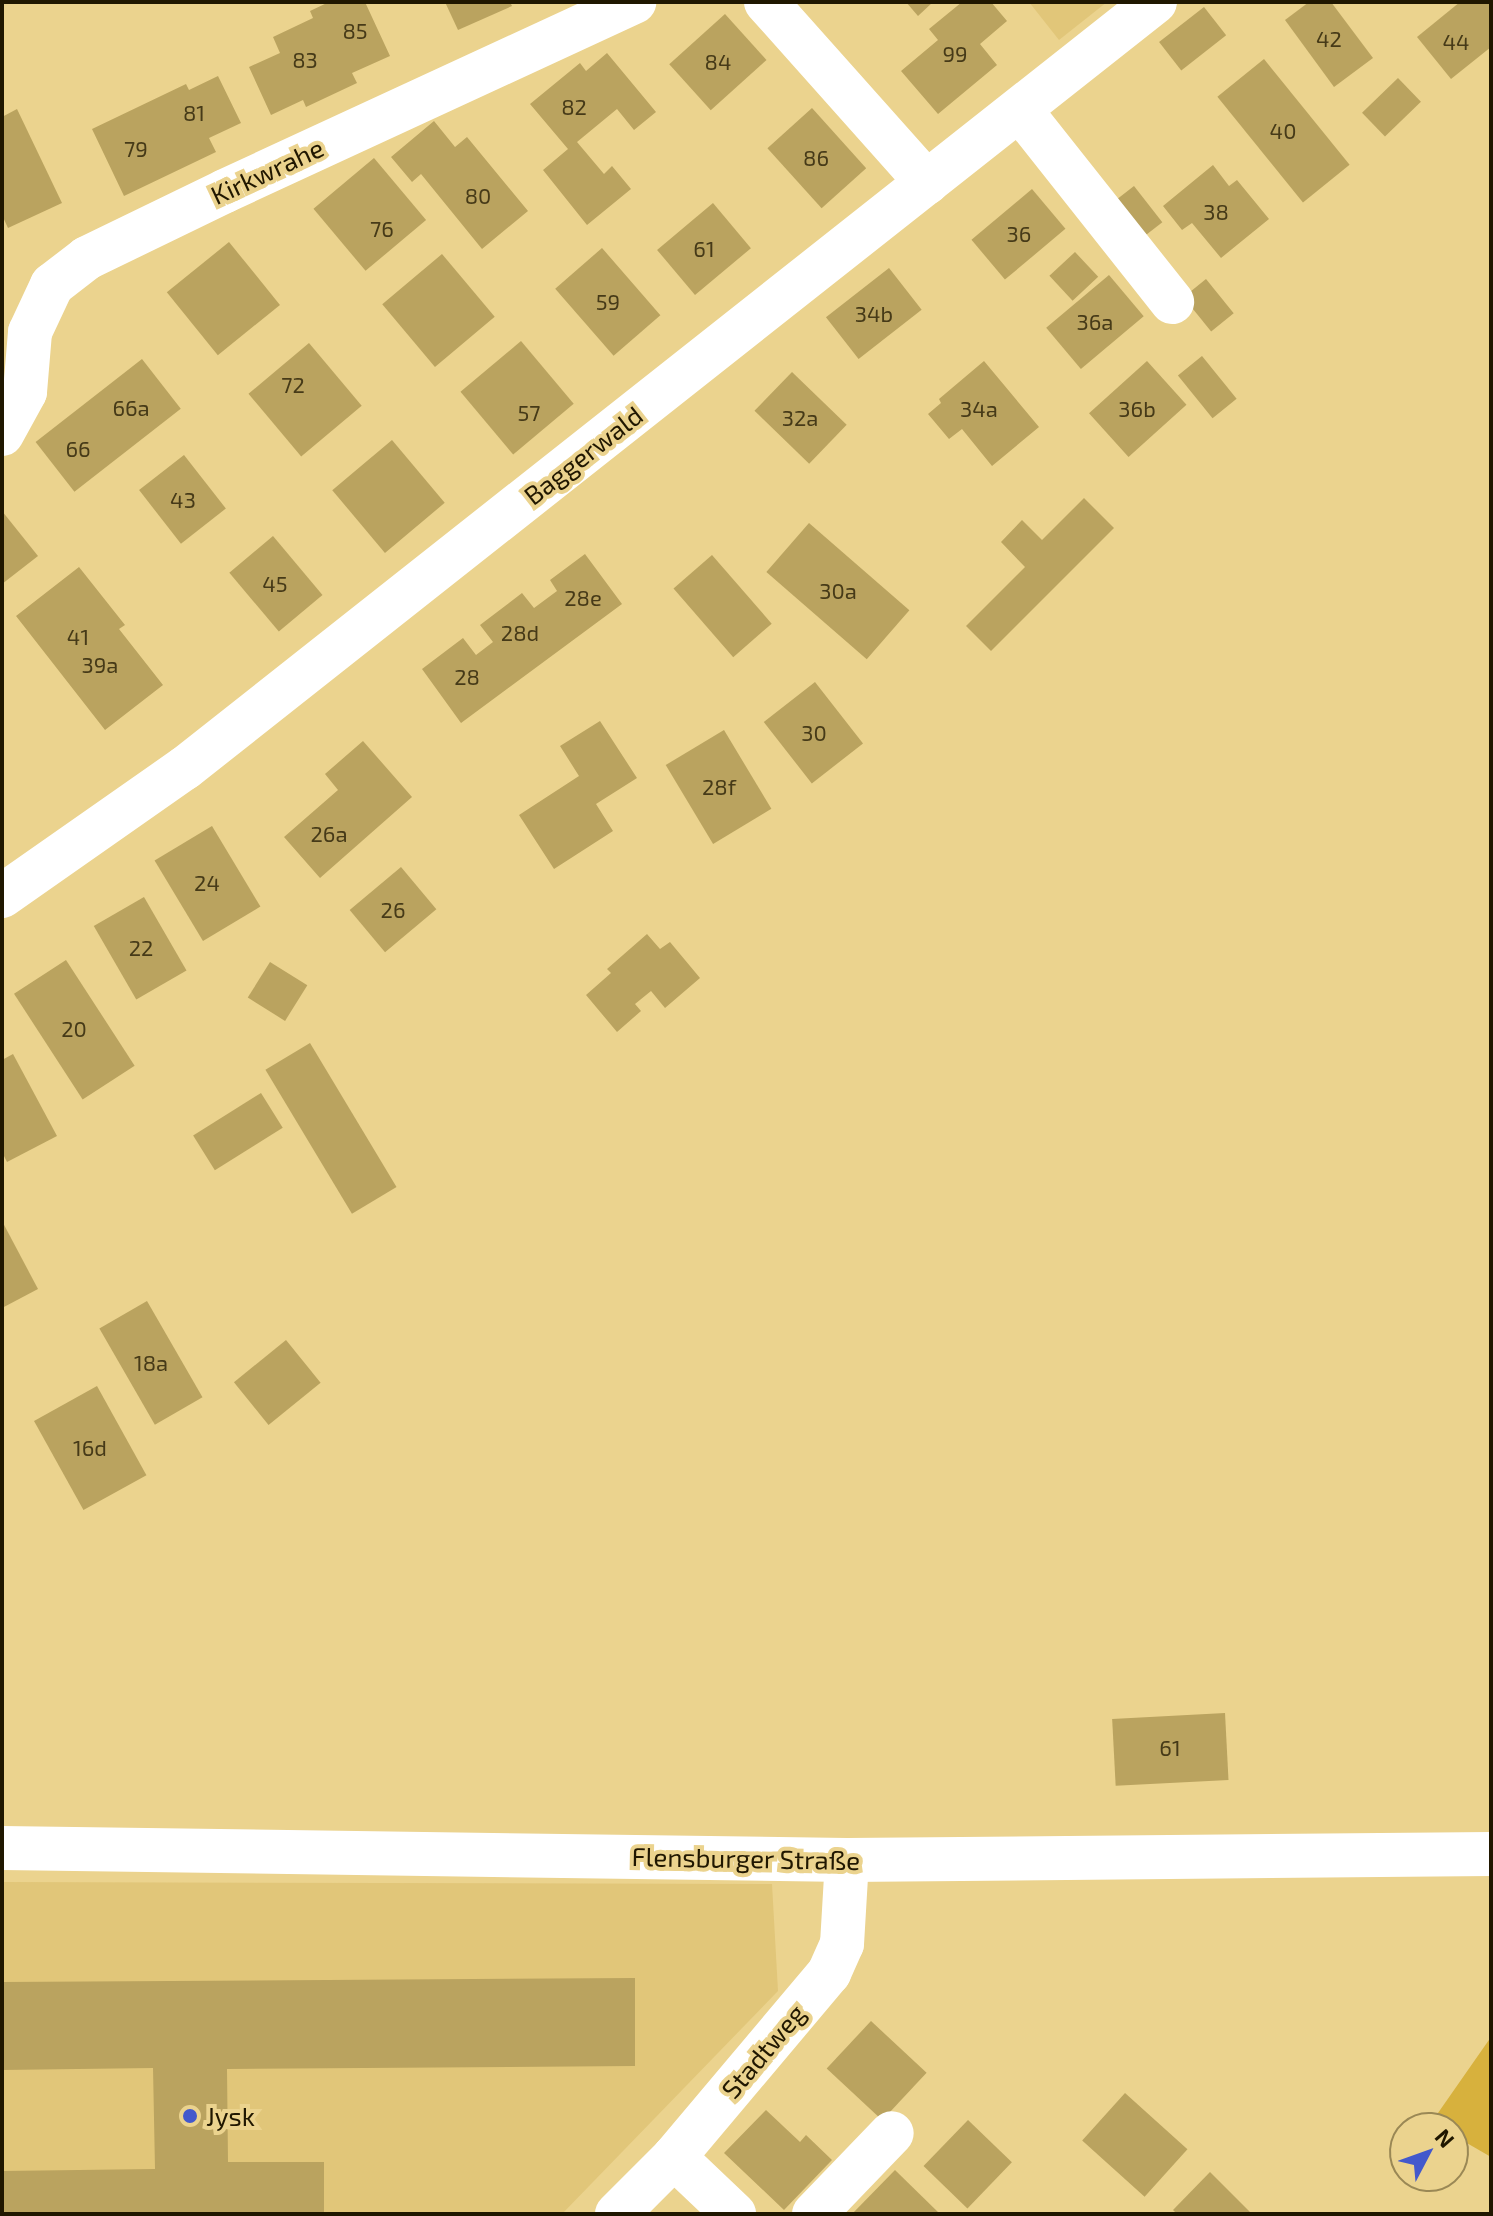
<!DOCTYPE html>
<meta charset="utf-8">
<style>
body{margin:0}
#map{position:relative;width:1493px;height:2216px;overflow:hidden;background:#ebd38e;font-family:"Exo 2",sans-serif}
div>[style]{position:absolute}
.built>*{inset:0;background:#e1c679}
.green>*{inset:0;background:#d7b13d}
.building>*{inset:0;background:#baa35f;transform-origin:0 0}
.minor>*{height:44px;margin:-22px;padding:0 22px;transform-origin:22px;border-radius:22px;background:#fff}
.dots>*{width:22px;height:22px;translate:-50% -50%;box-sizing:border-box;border:4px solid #ebd38e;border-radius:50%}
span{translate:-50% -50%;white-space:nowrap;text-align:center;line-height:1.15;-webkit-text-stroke:8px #ebd38e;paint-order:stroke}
.number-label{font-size:22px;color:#463a18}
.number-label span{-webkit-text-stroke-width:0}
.street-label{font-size:26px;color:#201700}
.poi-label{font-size:26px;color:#201700}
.left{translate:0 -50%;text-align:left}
.frame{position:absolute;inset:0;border:4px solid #201700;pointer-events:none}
.north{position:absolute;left:1389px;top:2112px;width:80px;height:80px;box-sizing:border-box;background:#ebd38e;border:2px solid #9a8855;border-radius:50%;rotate:49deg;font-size:22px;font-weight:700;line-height:32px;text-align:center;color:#201700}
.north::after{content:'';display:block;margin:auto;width:28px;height:36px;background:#4359cc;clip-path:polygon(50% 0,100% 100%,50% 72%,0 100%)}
</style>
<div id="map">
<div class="built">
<i style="clip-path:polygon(1029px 2px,1107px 2px,1059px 40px)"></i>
<i style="clip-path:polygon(2px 1882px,772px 1884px,778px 1991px,562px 2214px,2px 2214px)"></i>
</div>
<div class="green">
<i style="clip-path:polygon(1491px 2037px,1491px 2157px,1453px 2135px,1453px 2128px,1440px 2128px,1431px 2123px)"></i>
</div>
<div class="building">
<i style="clip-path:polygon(329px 2px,365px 2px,390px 56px,352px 73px,357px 83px,306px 107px,303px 100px,271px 115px,249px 67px,280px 53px,273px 37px,313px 18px,310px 11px)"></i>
<i style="clip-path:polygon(445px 2px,510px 2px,512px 6px,458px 30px)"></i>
<i style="clip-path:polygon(906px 2px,933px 2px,918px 16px)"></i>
<i style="clip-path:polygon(962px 2px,991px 2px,1007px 21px,980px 44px,997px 65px,938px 114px,901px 71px,938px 40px,929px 29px)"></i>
<i style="clip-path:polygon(1309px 2px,1331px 2px,1373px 58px,1334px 87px,1285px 20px)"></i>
<i style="clip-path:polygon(1460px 2px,1491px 2px,1491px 47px,1451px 79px,1417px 37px)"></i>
<i style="left:1204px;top:7px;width:36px;height:57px;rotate:52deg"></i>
<i style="left:725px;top:14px;width:62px;height:75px;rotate:48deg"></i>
<i style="clip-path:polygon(607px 53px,656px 112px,634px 130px,617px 109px,577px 142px,604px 174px,612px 166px,631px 189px,587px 225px,543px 170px,568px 149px,530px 104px,580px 63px,586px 71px)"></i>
<i style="left:1264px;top:59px;width:136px;height:60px;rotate:51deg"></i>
<i style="clip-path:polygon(218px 76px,241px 123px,209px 138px,216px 152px,124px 196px,92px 129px,186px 84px,189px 90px)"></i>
<i style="left:1398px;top:78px;width:33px;height:50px;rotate:46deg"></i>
<i style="left:812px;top:108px;width:81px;height:60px;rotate:48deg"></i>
<i style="clip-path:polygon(17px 109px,62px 203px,8px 228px,2px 215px,2px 117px)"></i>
<i style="clip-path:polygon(434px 121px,455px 147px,467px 137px,528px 211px,482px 249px,421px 174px,412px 182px,391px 157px)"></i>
<i style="left:374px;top:158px;width:81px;height:79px;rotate:50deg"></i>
<i style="clip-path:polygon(1213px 165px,1229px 186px,1237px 180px,1269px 219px,1221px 258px,1192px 223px,1182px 230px,1163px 206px)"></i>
<i style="left:1134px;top:186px;width:46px;height:31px;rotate:52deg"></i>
<i style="left:1032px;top:189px;width:52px;height:79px;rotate:50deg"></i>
<i style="left:713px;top:203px;width:59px;height:73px;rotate:50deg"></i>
<i style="left:229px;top:242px;width:81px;height:80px;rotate:51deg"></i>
<i style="left:602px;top:248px;width:89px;height:62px;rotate:49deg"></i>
<i style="left:1075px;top:252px;width:34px;height:35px;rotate:47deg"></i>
<i style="left:442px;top:254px;width:82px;height:78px;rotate:50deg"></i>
<i style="left:889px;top:268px;width:53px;height:80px;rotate:52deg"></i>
<i style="left:1109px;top:275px;width:54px;height:82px;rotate:50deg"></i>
<i style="left:1206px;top:279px;width:44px;height:29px;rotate:51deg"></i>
<i style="left:521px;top:341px;width:82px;height:79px;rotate:50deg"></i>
<i style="left:309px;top:343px;width:82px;height:79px;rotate:50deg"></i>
<i style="left:1202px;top:356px;width:55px;height:31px;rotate:51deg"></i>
<i style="left:142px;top:359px;width:63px;height:135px;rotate:52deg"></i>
<i style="clip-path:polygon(984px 361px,1039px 427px,992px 466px,962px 429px,949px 439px,928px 414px,941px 403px,939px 399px)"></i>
<i style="left:1147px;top:361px;width:59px;height:78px;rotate:48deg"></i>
<i style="left:792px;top:372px;width:76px;height:54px;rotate:44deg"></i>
<i style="left:392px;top:440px;width:82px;height:78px;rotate:50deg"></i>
<i style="left:184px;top:455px;width:68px;height:57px;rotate:52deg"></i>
<i style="clip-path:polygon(1084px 498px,1114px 528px,991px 651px,966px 626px,1025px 567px,1001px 542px,1022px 520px,1042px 540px)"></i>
<i style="clip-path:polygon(2px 511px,38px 556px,2px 584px)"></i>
<i style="left:809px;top:523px;width:133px;height:65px;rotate:41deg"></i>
<i style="left:273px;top:536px;width:77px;height:57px;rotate:50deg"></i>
<i style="clip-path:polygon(585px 554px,622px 604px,461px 723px,422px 669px,463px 638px,476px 655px,493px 642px,480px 625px,522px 593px,534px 608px,557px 591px,550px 580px)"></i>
<i style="left:712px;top:555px;width:91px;height:51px;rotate:49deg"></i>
<i style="clip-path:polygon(79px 567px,125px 625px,119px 629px,163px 685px,105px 730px,16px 616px)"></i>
<i style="left:815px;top:682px;width:78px;height:65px;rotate:52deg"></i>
<i style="clip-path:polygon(600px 721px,637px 778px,596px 804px,613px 831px,554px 869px,519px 815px,579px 776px,560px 746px)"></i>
<i style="left:724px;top:730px;width:92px;height:68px;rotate:59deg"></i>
<i style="clip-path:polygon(363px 741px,412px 797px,320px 878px,284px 837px,338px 790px,325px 774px)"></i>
<i style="left:212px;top:826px;width:94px;height:67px;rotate:59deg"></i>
<i style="left:401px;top:867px;width:55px;height:67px;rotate:50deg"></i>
<i style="left:144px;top:897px;width:85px;height:58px;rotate:60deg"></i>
<i style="clip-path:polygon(647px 934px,660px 949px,670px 942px,700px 978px,665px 1008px,651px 991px,635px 1004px,641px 1011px,617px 1032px,586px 995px,611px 973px,607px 969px)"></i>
<i style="left:66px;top:960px;width:126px;height:62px;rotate:57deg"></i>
<i style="left:270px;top:962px;width:44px;height:42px;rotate:32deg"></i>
<i style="left:310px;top:1043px;width:168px;height:52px;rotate:59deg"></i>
<i style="clip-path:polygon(13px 1054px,57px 1136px,7px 1162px,2px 1152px,2px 1060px)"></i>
<i style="left:261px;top:1093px;width:41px;height:80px;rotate:58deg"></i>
<i style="clip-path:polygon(2px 1221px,38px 1289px,2px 1308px)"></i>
<i style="left:147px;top:1301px;width:111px;height:55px;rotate:60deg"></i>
<i style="left:286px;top:1340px;width:55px;height:67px;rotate:51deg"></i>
<i style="left:97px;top:1386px;width:102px;height:72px;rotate:61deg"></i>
<i style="left:1225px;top:1713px;width:67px;height:113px;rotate:87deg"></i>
<i style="clip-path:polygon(635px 1978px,635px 2066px,227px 2069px,228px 2162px,324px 2162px,324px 2214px,2px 2214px,2px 2171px,155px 2169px,153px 2068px,2px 2070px,2px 1982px)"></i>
<i style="left:871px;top:2021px;width:76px;height:65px;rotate:43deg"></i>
<i style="left:1125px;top:2093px;width:84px;height:64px;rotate:42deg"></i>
<i style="clip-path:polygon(766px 2110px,800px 2142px,806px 2135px,832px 2160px,784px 2210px,724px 2153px)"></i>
<i style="left:968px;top:2120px;width:61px;height:64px;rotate:44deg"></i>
<i style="clip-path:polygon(895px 2170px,940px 2214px,852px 2214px)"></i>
<i style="clip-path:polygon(1210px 2172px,1252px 2214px,1177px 2214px,1173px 2210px)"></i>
</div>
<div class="minor">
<i style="left:766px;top:2px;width:242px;rotate:48.3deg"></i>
<i style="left:1020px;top:110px;width:245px;rotate:51.6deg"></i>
<i style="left:2px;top:434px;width:48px;rotate:-61.3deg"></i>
<i style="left:25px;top:392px;width:60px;rotate:-85.2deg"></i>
<i style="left:30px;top:332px;width:52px;rotate:-64.9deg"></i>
<i style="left:52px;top:285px;width:44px;rotate:-37.6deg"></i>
<i style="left:87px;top:258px;width:153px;rotate:-25.9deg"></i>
<i style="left:225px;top:191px;width:451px;rotate:-24.8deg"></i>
<i style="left:2px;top:896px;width:223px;rotate:-35deg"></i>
<i style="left:185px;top:768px;width:1236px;rotate:-38.3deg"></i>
<i style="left:2px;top:1848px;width:845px;rotate:0.81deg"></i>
<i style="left:847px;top:1860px;width:644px;rotate:-0.53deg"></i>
<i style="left:674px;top:2157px;width:83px;rotate:43.5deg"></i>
<i style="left:617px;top:2214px;width:81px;rotate:-45deg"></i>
<i style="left:674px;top:2157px;width:241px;rotate:-49.9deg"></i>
<i style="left:829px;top:1973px;width:32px;rotate:-66deg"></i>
<i style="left:842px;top:1944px;width:84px;rotate:-86.6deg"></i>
<i style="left:814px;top:2214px;width:112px;rotate:-46.1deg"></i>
</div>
<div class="dots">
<i style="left:190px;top:2116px;background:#4359cc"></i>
</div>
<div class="number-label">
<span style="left:355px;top:31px">85</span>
<span style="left:1329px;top:39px">42</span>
<span style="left:1456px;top:42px">44</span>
<span style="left:955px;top:54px">99</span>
<span style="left:305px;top:60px">83</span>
<span style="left:718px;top:62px">84</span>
<span style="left:574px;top:107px">82</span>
<span style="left:194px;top:113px">81</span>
<span style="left:1283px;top:131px">40</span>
<span style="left:136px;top:149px">79</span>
<span style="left:816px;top:158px">86</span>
<span style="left:478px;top:196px">80</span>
<span style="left:1216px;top:212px">38</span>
<span style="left:382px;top:229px">76</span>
<span style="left:1019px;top:234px">36</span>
<span style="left:704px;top:249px">61</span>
<span style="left:608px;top:302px">59</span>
<span style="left:874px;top:314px">34b</span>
<span style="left:1095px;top:322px">36a</span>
<span style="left:293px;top:385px">72</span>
<span style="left:131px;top:408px">66a</span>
<span style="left:979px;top:409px">34a</span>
<span style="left:1137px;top:409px">36b</span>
<span style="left:529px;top:413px">57</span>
<span style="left:800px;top:418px">32a</span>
<span style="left:78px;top:449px">66</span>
<span style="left:183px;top:500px">43</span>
<span style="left:275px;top:584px">45</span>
<span style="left:838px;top:591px">30a</span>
<span style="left:583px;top:598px">28e</span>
<span style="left:520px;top:633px">28d</span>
<span style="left:78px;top:637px">41</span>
<span style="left:100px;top:665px">39a</span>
<span style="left:467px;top:677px">28</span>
<span style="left:814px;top:733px">30</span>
<span style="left:719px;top:787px">28f</span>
<span style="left:329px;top:834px">26a</span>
<span style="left:207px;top:883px">24</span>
<span style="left:393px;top:910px">26</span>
<span style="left:141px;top:948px">22</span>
<span style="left:74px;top:1029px">20</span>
<span style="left:151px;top:1363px">18a</span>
<span style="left:90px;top:1448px">16d</span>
<span style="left:1170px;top:1748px">61</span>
</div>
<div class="street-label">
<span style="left:267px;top:171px;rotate:-25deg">Kirkwrahe</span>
<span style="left:583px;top:455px;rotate:-38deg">Baggerwald</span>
<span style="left:746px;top:1858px;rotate:1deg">Flensburger Straße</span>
<span style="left:763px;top:2051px;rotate:-50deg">Stadtweg</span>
</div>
<div class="poi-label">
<span class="left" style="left:206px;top:2116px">Jysk</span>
</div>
<div class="frame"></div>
<div class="north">N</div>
</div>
